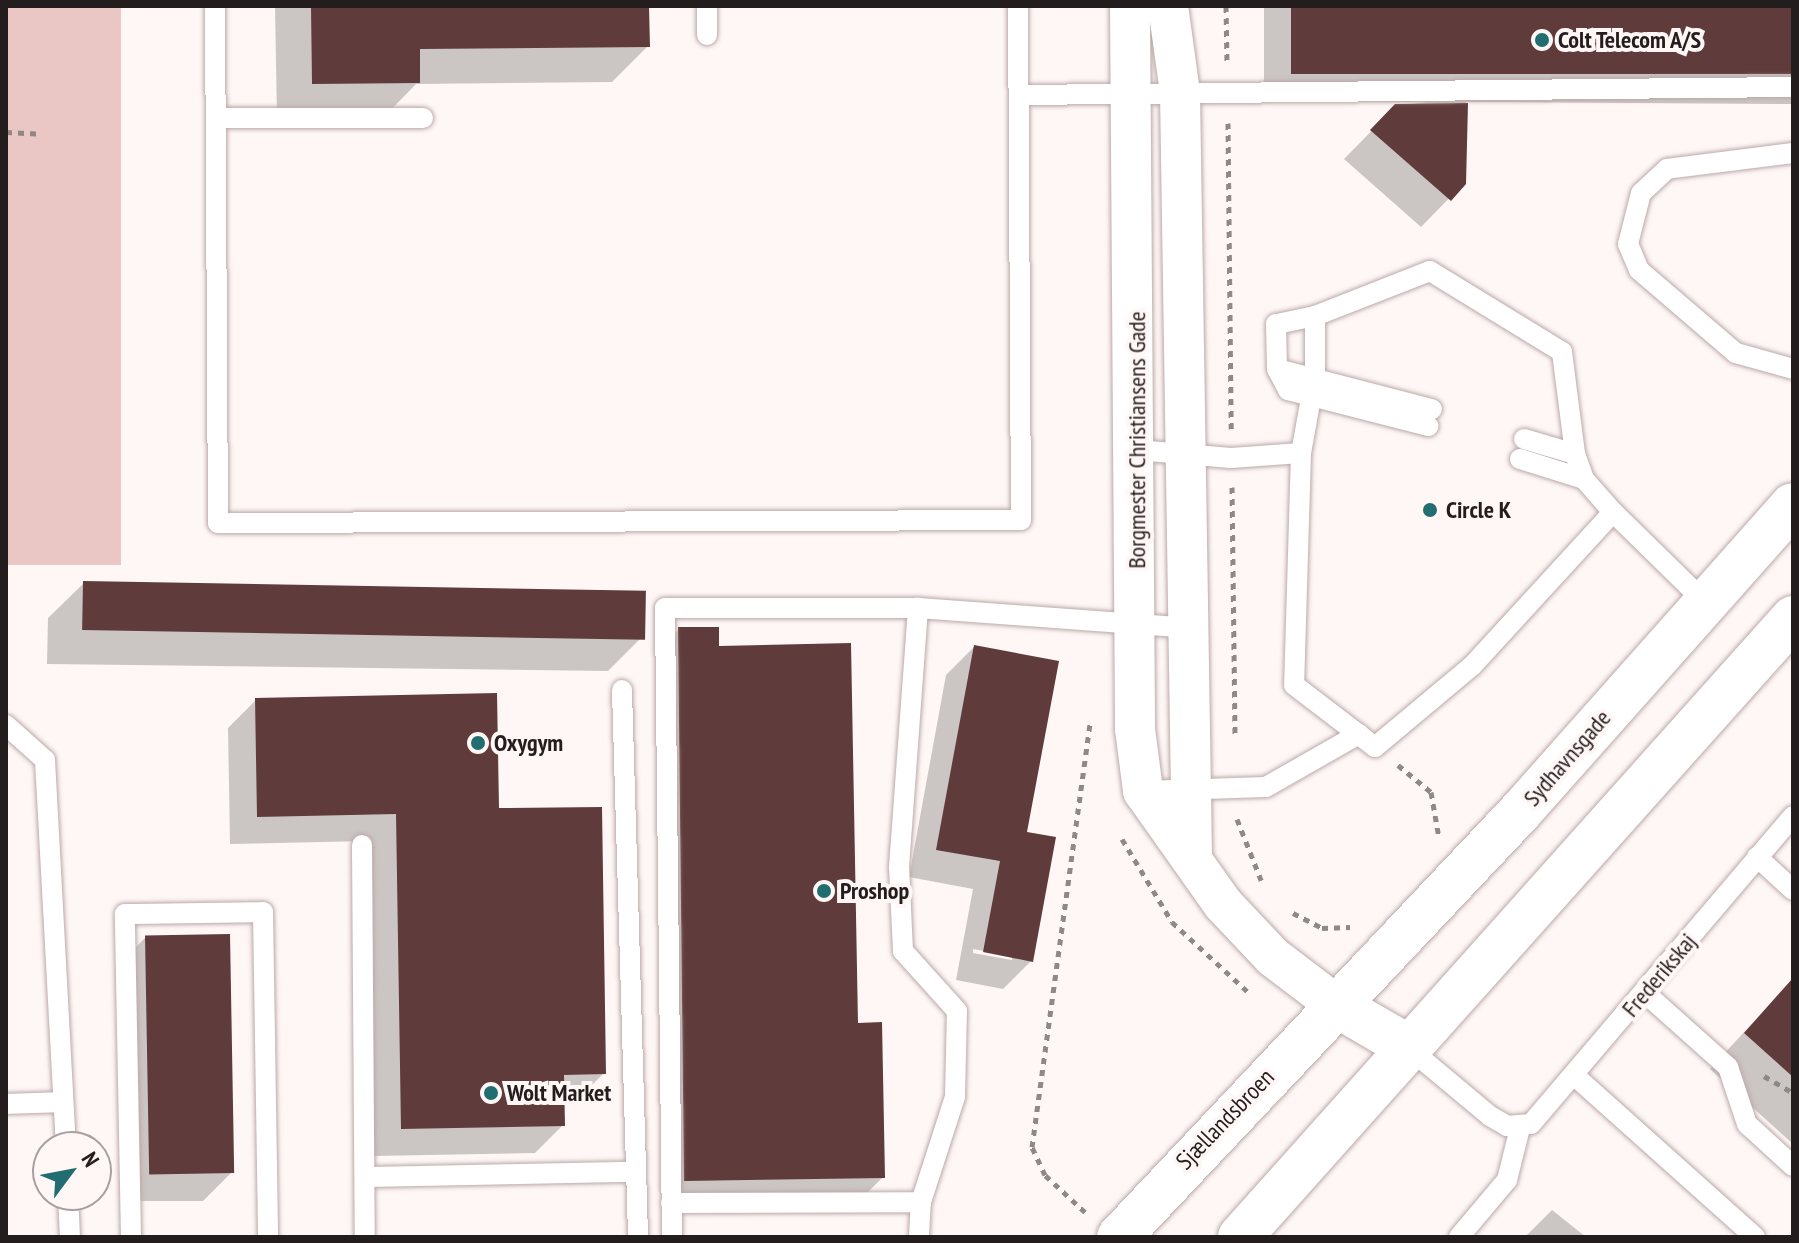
<!DOCTYPE html>
<meta charset="utf-8">
<style>
body{margin:0}
#map{position:relative;width:1799px;height:1243px;overflow:hidden;background:#fef7f6;font-family:"PT Sans Narrow",sans-serif}
div>[style]{position:absolute}
.green>*{inset:0;background:#eac6c5;transform-origin:0 0}
.shadow>*{inset:0;background:#0003}
.building>*{inset:0;background:#603b3b;transform-origin:0 0}
.path>*{height:5px;margin-top:-2.5px;transform-origin:0;background:repeating-linear-gradient(90deg,#8f8887 0 6px,transparent 0 12px)}
.roads{filter:drop-shadow(0 0 2px #bba9a8) drop-shadow(0 0 2px #bba9a8)}
.service>*{height:20px;margin:-10px;padding:0 10px;transform-origin:10px;border-radius:10px;background:#fff}
.minor>*{height:40px;margin:-20px;padding:0 20px;transform-origin:20px;border-radius:20px;background:#fff}
.tertiary>*{height:44px;margin:-22px;padding:0 22px;transform-origin:22px;border-radius:22px;background:#fff}
.dots>*{width:22px;height:22px;translate:-50% -50%;box-sizing:border-box;border:4px solid #fef7f6;border-radius:50%}
span{translate:-50% -50%;white-space:nowrap;text-align:center;line-height:1.15;-webkit-text-stroke:8px #fef7f6;paint-order:stroke}
.poi-label{font-size:24px;color:#241d1d;font-weight:700}
.left{translate:0 -50%;text-align:left}
.street-label{font-size:24px;color:#241d1d}
.frame{position:absolute;inset:0;border:8px solid #241d1d;pointer-events:none}
.north{position:absolute;left:32px;top:1131px;width:80px;height:80px;box-sizing:border-box;background:#fef7f6;border:2px solid #a7a09f;border-radius:50%;rotate:58deg;font-size:22px;font-weight:700;line-height:32px;text-align:center;color:#241d1d}
.north::after{content:'';display:block;margin:auto;width:28px;height:36px;background:#216d71;clip-path:polygon(50% 0,100% 100%,50% 72%,0 100%)}
</style>
<div id="map">
<div class="green">
<i style="left:6px;top:6px;width:115px;height:559px"></i>
</div>
<div class="shadow">
<i style="clip-path:polygon(275px 6px,647px 6px,648px 46px,612px 82px,416px 84px,383px 118px,277px 119px)"></i>
<i style="clip-path:polygon(1264px 6px,1793px 6px,1793px 104px,1466px 102px,1464px 183px,1421px 227px,1344px 159px,1396px 106px,1428px 102px,1264px 101px)"></i>
<i style="clip-path:polygon(84px 583px,644px 635px,608px 671px,47px 664px,48px 618px)"></i>
<i style="clip-path:polygon(679px 629px,717px 648px,883px 1177px,864px 1196px,666px 1199px,660px 648px)"></i>
<i style="clip-path:polygon(evenodd,974px 647px,1025px 833px,1031px 961px,1003px 989px,956px 980px,973px 889px,909px 877px,946px 675px,974px 647px,973px 949px,1012px 956px,1012px 960px,973px 953px,973px 949px)"></i>
<i style="clip-path:polygon(256px 700px,497px 810px,604px 1073px,576px 1101px,563px 1102px,563px 1125px,535px 1153px,374px 1156px,368px 841px,230px 844px,228px 728px)"></i>
<i style="clip-path:polygon(146px 937px,231px 1173px,203px 1201px,121px 1201px,118px 965px)"></i>
<i style="clip-path:polygon(1793px 979px,1793px 1144px,1710px 1069px)"></i>
<i style="clip-path:polygon(1552px 1210px,1586px 1237px,1525px 1237px)"></i>
</div>
<div class="building">
<i style="clip-path:polygon(311px 6px,649px 6px,650px 47px,420px 49px,420px 83px,312px 84px)"></i>
<i style="left:1291px;top:6px;width:502px;height:68px"></i>
<i style="clip-path:polygon(1468px 103px,1466px 184px,1451px 201px,1370px 130px,1395px 104px)"></i>
<i style="left:83px;top:581px;width:563px;height:49px;rotate:1deg"></i>
<i style="clip-path:polygon(678px 627px,719px 627px,719px 646px,851px 643px,858px 1023px,882px 1022px,885px 1178px,684px 1181px)"></i>
<i style="clip-path:polygon(974px 645px,1059px 661px,1027px 832px,1056px 837px,1033px 962px,983px 952px,1000px 861px,936px 850px)"></i>
<i style="clip-path:polygon(497px 693px,499px 808px,602px 807px,606px 1074px,564px 1075px,565px 1126px,401px 1129px,396px 814px,257px 817px,255px 698px)"></i>
<i style="left:230px;top:934px;width:239px;height:85px;rotate:89deg"></i>
<i style="clip-path:polygon(1793px 978px,1793px 1077px,1744px 1033px)"></i>
</div>
<div class="path">
<i style="left:1226px;top:6px;width:55px;rotate:89deg"></i>
<i style="left:1228px;top:123px;width:306px;rotate:89.4deg"></i>
<i style="left:6px;top:132px;width:35px;rotate:3deg"></i>
<i style="left:1232px;top:487px;width:250px;rotate:89.3deg"></i>
<i style="left:1398px;top:765px;width:43px;rotate:39.3deg"></i>
<i style="left:1431px;top:792px;width:47px;rotate:80.1deg"></i>
<i style="left:1237px;top:819px;width:66px;rotate:68.5deg"></i>
<i style="left:1122px;top:839px;width:97px;rotate:58.9deg"></i>
<i style="left:1172px;top:922px;width:103px;rotate:42.6deg"></i>
<i style="left:1293px;top:913px;width:33px;rotate:27deg"></i>
<i style="left:1322px;top:928px;width:28px;rotate:-2deg"></i>
<i style="left:1764px;top:1076px;width:34px;rotate:30deg"></i>
<i style="left:1085px;top:1212px;width:54px;rotate:-137.2deg"></i>
<i style="left:1045px;top:1175px;width:31px;rotate:-115deg"></i>
<i style="left:1032px;top:1147px;width:429px;rotate:-82.2deg"></i>
</div>
<div class="roads">
<div class="service">
<i style="left:215px;top:6px;width:517px;rotate:89.67deg"></i>
<i style="left:218px;top:523px;width:803px;rotate:-0.21deg"></i>
<i style="left:1021px;top:520px;width:514px;rotate:-90.33deg"></i>
<i style="left:707px;top:6px;width:29px;rotate:90deg"></i>
<i style="left:1019px;top:95px;width:774px;rotate:-0.59deg"></i>
<i style="left:216px;top:118px;width:207px"></i>
<i style="left:1793px;top:153px;width:127px;rotate:172.8deg"></i>
<i style="left:1667px;top:169px;width:35px;rotate:137deg"></i>
<i style="left:1641px;top:193px;width:53px;rotate:104.3deg"></i>
<i style="left:1628px;top:244px;width:28px;rotate:67deg"></i>
<i style="left:1639px;top:270px;width:128px;rotate:40.6deg"></i>
<i style="left:1736px;top:353px;width:59px;rotate:15.7deg"></i>
<i style="left:1315px;top:316px;width:40px;rotate:168deg"></i>
<i style="left:1276px;top:324px;width:45px;rotate:88.7deg"></i>
<i style="left:1277px;top:369px;width:24px;rotate:62deg"></i>
<i style="left:1288px;top:390px;width:145px;rotate:14.4deg"></i>
<i style="left:1277px;top:369px;width:160px;rotate:14.5deg"></i>
<i style="left:1524px;top:439px;width:53px;rotate:16.4deg"></i>
<i style="left:1137px;top:450px;width:94px;rotate:4.9deg"></i>
<i style="left:1231px;top:458px;width:70px;rotate:-4.1deg"></i>
<i style="left:1301px;top:453px;width:232px;rotate:91.7deg"></i>
<i style="left:1294px;top:685px;width:102px;rotate:37.4deg"></i>
<i style="left:1375px;top:747px;width:126px;rotate:-39.9deg"></i>
<i style="left:1472px;top:666px;width:209px;rotate:-47.5deg"></i>
<i style="left:1613px;top:512px;width:129px;rotate:44.4deg"></i>
<i style="left:1301px;top:453px;width:78px;rotate:-79.7deg"></i>
<i style="left:1315px;top:376px;width:60px;rotate:-90deg"></i>
<i style="left:1315px;top:316px;width:123px;rotate:-21.4deg"></i>
<i style="left:1430px;top:271px;width:155px;rotate:31.5deg"></i>
<i style="left:1562px;top:352px;width:103px;rotate:82.7deg"></i>
<i style="left:1575px;top:454px;width:27px;rotate:70deg"></i>
<i style="left:1584px;top:479px;width:44px;rotate:48.7deg"></i>
<i style="left:1520px;top:459px;width:67px;rotate:17.4deg"></i>
<i style="left:622px;top:690px;width:547px;rotate:88.32deg"></i>
<i style="left:6px;top:725px;width:52px;rotate:41.9deg"></i>
<i style="left:45px;top:760px;width:388px;rotate:86.9deg"></i>
<i style="left:1143px;top:791px;width:123px;rotate:-1.9deg"></i>
<i style="left:1266px;top:787px;width:107px;rotate:-29.7deg"></i>
<i style="left:362px;top:845px;width:392px;rotate:89.6deg"></i>
<i style="left:1757px;top:857px;width:49px;rotate:42.5deg"></i>
<i style="left:1644px;top:992px;width:113px;rotate:41.8deg"></i>
<i style="left:1728px;top:1067px;width:60px;rotate:71.6deg"></i>
<i style="left:1747px;top:1124px;width:62px;rotate:42.4deg"></i>
<i style="left:1405px;top:1045px;width:111px;rotate:39.9deg"></i>
<i style="left:1490px;top:1116px;width:20px;rotate:30deg"></i>
<i style="left:1507px;top:1126px;width:24px;rotate:-5deg"></i>
<i style="left:1531px;top:1124px;width:404px;rotate:-49.6deg"></i>
<i style="left:1576px;top:1077px;width:240px;rotate:41.8deg"></i>
<i style="left:6px;top:1104px;width:57px;rotate:-2deg"></i>
<i style="left:365px;top:1177px;width:271px;rotate:-1.1deg"></i>
<i style="left:68px;top:1195px;width:42px;rotate:87.3deg"></i>
<i style="left:671px;top:1203px;width:250px;rotate:-0.2deg"></i>
<i style="left:131px;top:1237px;width:323px;rotate:-91.1deg"></i>
<i style="left:125px;top:914px;width:138px;rotate:-0.8deg"></i>
<i style="left:263px;top:912px;width:325px;rotate:89.1deg"></i>
<i style="left:672px;top:1237px;width:629px;rotate:-90.64deg"></i>
<i style="left:665px;top:608px;width:253px"></i>
<i style="left:919px;top:1237px;width:35px;rotate:-87deg"></i>
<i style="left:921px;top:1202px;width:110px;rotate:-72.1deg"></i>
<i style="left:955px;top:1097px;width:86px;rotate:-88.7deg"></i>
<i style="left:957px;top:1011px;width:81px;rotate:-132deg"></i>
<i style="left:903px;top:951px;width:84px;rotate:-92.7deg"></i>
<i style="left:899px;top:867px;width:260px;rotate:-85.8deg"></i>
<i style="left:918px;top:608px;width:271px;rotate:4.2deg"></i>
<i style="left:1459px;top:1237px;width:75px;rotate:-49.9deg"></i>
<i style="left:1507px;top:1180px;width:54px;rotate:-76deg"></i>
</div>
<div class="minor">
<i style="left:1130px;top:6px;width:723px;rotate:89.6deg"></i>
<i style="left:1135px;top:729px;width:63px;rotate:82.6deg"></i>
<i style="left:1143px;top:791px;width:138px;rotate:54.7deg"></i>
<i style="left:1223px;top:904px;width:73px;rotate:46.7deg"></i>
<i style="left:1273px;top:957px;width:79px;rotate:37.3deg"></i>
<i style="left:1168px;top:6px;width:88px;rotate:82.1deg"></i>
<i style="left:1180px;top:93px;width:764px;rotate:89.1deg"></i>
</div>
<div class="tertiary">
<i style="left:1336px;top:1005px;width:80px;rotate:30.1deg"></i>
<i style="left:1119px;top:1237px;width:586px;rotate:-46.66deg"></i>
<i style="left:1521px;top:811px;width:409px;rotate:-48.4deg"></i>
<i style="left:1240px;top:1237px;width:830px;rotate:-48.22deg"></i>
</div>
</div>
<div class="dots">
<i style="left:1542px;top:40px;background:#216d71"></i>
<i style="left:1430px;top:510px;background:#216d71"></i>
<i style="left:478px;top:743px;background:#216d71"></i>
<i style="left:824px;top:891px;background:#216d71"></i>
<i style="left:491px;top:1093px;background:#216d71"></i>
</div>
<div class="poi-label">
<span class="left" style="left:1558px;top:40px">Colt Telecom A/S</span>
<span class="left" style="left:1446px;top:510px">Circle K</span>
<span class="left" style="left:494px;top:743px">Oxygym</span>
<span class="left" style="left:840px;top:891px">Proshop</span>
<span class="left" style="left:507px;top:1093px">Wolt Market</span>
</div>
<div class="street-label">
<span style="left:1137px;top:440px;rotate:-90deg">Borgmester Christiansens Gade</span>
<span style="left:1567px;top:758px;rotate:-49deg">Sydhavnsgade</span>
<span style="left:1659px;top:975px;rotate:-50deg">Frederikskaj</span>
<span style="left:1225px;top:1119px;rotate:-46deg">Sjællandsbroen</span>
</div>
<div class="frame"></div>
<div class="north">N</div>
</div>
